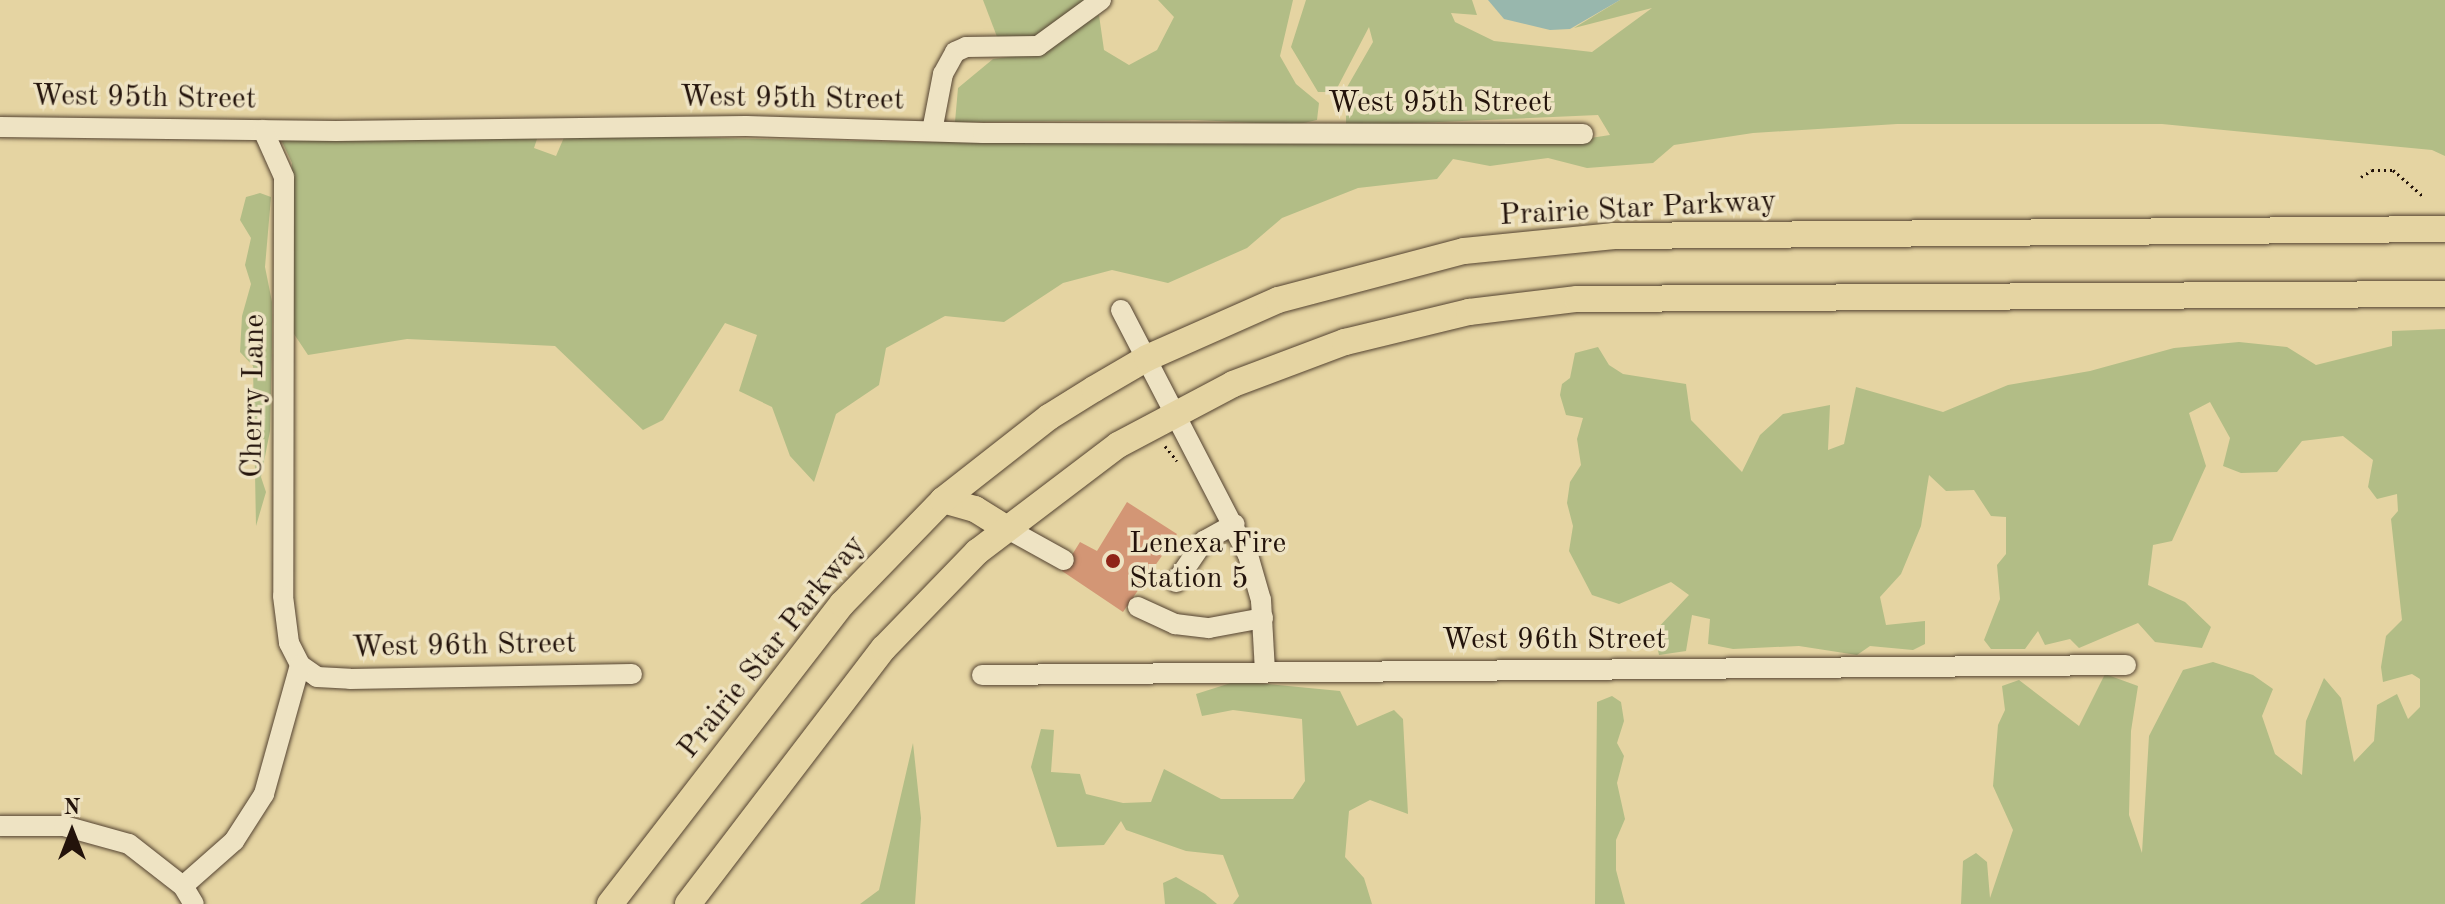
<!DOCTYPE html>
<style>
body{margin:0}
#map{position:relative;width:2445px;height:904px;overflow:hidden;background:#e5d4a2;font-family:"Old Standard TT",serif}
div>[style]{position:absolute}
.green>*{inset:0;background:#b2bd86}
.water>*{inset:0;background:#98b7ad}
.building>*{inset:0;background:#d39675}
.path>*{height:3px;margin-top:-1.5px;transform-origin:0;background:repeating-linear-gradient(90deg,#23130b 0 2px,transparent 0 6px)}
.roads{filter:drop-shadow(0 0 2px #544331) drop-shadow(0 0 2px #544331)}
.minor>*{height:20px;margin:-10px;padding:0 10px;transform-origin:10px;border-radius:10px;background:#eee3c3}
.major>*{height:26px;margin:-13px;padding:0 13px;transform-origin:13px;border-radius:13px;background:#e5d4a2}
.dots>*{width:22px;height:22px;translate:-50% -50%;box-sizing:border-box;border:4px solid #eee3c3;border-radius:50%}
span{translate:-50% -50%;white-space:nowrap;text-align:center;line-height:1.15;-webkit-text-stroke:7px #eee3c3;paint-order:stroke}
.street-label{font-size:30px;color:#23130b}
.poi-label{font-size:30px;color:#23130b}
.left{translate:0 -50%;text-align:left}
.north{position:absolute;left:32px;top:792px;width:80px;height:80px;-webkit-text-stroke:6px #eee3c3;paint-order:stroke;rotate:0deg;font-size:22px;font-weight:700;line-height:32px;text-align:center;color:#23130b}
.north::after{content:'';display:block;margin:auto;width:28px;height:36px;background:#23130b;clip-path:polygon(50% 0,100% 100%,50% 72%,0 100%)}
</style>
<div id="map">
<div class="green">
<i style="clip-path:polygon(983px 0,1085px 0,1042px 37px,999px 42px)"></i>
<i style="clip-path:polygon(1158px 0,1293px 0,1280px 56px,1296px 84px,1319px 103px,1317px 120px,1295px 125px,1195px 120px,955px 122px,958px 88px,993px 59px,1032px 54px,1099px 15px,1104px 50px,1129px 65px,1157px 50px,1174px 17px)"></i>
<i style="clip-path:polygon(1306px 0,1472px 0,1477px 15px,1451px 13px,1455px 22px,1494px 41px,1592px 52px,1652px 8px,1574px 28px,1620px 0,2445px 0,2445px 156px,2432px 150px,2162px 124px,1897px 124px,1753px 133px,1674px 145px,1653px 163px,1587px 168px,1548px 158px,1490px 166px,1453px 159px,1437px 179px,1358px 188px,1282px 218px,1247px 248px,1168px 283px,1112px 270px,1063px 283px,1004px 322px,945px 316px,886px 348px,879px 385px,836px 414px,814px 482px,790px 456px,772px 407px,739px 391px,757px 335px,725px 323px,663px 420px,643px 430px,555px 346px,407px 339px,308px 355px,292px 331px,287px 239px,292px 163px,278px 133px,539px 133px,534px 148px,556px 156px,565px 135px,912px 142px,1584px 139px,1610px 135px,1598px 115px,1346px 126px,1346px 89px,1373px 42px,1369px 27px,1335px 92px,1318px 92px,1291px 47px)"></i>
<i style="clip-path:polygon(260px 193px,271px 197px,265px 267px,272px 302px,272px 347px,270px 431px,261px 477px,266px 492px,256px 526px,253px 366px,240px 352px,242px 316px,251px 284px,245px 265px,251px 238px,240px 220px,246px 197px)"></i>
<i style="clip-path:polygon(2445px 329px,2445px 904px,1961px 904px,1963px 861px,1976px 853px,1987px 862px,1990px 898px,2013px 830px,1993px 786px,1998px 725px,2005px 710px,2002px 686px,2019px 680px,2079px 726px,2105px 674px,2138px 686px,2131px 731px,2129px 815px,2142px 853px,2149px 736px,2183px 670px,2213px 662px,2253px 675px,2273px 689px,2262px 716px,2275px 754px,2302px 775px,2306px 721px,2324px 678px,2341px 698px,2354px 762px,2374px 741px,2377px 705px,2397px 694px,2408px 719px,2420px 707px,2420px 679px,2412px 674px,2383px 682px,2381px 667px,2386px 636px,2402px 620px,2391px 519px,2398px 511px,2397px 494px,2377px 499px,2368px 487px,2373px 460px,2343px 436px,2302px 441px,2277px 472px,2241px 473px,2223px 466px,2230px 438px,2210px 402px,2189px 413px,2206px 466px,2172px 541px,2153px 545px,2148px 585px,2185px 602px,2211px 627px,2202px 648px,2155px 642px,2138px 623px,2079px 648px,2070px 639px,2045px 645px,2038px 631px,2025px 649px,1991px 649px,1984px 640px,2000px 599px,1997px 565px,2006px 554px,2006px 517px,1991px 516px,1974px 490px,1946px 491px,1929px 475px,1921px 526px,1901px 574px,1880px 597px,1886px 625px,1925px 621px,1925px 644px,1913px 650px,1870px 646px,1857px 655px,1799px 646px,1733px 649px,1708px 644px,1710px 619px,1692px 615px,1686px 651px,1659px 655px,1654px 632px,1689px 595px,1671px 582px,1619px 604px,1592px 595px,1569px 551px,1573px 526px,1567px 503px,1570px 482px,1581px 465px,1577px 439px,1583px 418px,1566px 415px,1560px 395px,1562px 384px,1570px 378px,1575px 353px,1598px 347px,1609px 365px,1623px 374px,1686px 384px,1691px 420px,1742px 472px,1760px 435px,1783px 414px,1830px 405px,1828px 450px,1844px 444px,1856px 387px,1943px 412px,2008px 385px,2090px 371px,2174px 348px,2239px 342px,2287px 347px,2316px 365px,2392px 346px,2392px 331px)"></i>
<i style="clip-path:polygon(1237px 681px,1340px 691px,1357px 726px,1394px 710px,1403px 719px,1408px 814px,1370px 800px,1349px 811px,1345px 857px,1364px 878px,1372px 904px,1233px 904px,1239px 896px,1223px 855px,1186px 851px,1126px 830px,1121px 821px,1104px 845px,1057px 847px,1031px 767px,1041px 729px,1054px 730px,1051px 772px,1080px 774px,1086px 794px,1123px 803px,1151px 802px,1164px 769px,1221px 799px,1293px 799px,1305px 781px,1302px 719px,1233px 710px,1202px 716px,1196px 694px)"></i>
<i style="clip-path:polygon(1612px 696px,1621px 702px,1624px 721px,1617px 743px,1624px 756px,1617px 783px,1625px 819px,1616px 840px,1616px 870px,1625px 904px,1595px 904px,1597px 702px)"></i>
<i style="clip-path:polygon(913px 743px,921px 818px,915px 904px,860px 904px,879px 890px)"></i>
<i style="clip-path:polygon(1176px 877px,1205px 894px,1217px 904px,1165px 904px,1163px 883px)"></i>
</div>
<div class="water">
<i style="clip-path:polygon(1488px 0,1620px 0,1570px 29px,1550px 30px,1504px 19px)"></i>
</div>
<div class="building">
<i style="clip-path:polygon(1127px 502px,1177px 534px,1123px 612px,1062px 571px,1080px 542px,1097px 551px)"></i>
</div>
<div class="path">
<i style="left:2361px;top:177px;width:13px;rotate:-32deg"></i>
<i style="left:2372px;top:170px;width:21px"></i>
<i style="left:2393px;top:170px;width:41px;rotate:41.1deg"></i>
<i style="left:1165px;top:446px;width:19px;rotate:51deg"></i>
</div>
<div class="roads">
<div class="minor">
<i style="left:0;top:127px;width:336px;rotate:0.7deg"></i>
<i style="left:336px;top:131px;width:410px;rotate:-0.7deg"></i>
<i style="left:746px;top:126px;width:237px;rotate:1.7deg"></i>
<i style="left:983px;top:133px;width:600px;rotate:0.1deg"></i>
<i style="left:263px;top:130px;width:51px;rotate:65.9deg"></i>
<i style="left:284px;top:177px;width:419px;rotate:90.1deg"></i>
<i style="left:283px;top:596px;width:47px;rotate:82.7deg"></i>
<i style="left:289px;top:643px;width:25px;rotate:63deg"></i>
<i style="left:300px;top:665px;width:21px;rotate:35deg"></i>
<i style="left:317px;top:677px;width:33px;rotate:3deg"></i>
<i style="left:350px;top:679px;width:282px;rotate:-1deg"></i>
<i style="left:932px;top:131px;width:58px;rotate:-79.1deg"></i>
<i style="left:943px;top:74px;width:25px;rotate:-61deg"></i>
<i style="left:955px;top:52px;width:12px;rotate:-24deg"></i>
<i style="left:966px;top:47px;width:72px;rotate:-0.8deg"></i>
<i style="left:1038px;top:46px;width:78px;rotate:-36.1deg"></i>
<i style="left:1121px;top:310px;width:276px;rotate:62.6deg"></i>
<i style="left:1248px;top:555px;width:47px;rotate:73.9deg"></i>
<i style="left:1261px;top:600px;width:72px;rotate:86.8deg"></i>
<i style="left:1006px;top:528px;width:66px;rotate:28.9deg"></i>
<i style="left:1176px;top:582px;width:50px;rotate:-55.7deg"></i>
<i style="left:1204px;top:541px;width:35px;rotate:-29deg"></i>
<i style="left:1138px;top:607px;width:41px;rotate:24.7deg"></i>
<i style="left:1175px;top:624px;width:34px;rotate:7deg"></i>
<i style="left:1209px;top:628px;width:55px;rotate:-10.5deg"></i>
<i style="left:982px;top:675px;width:1144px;rotate:-0.5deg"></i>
<i style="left:0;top:826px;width:64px"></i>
<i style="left:64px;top:826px;width:67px;rotate:15.5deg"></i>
<i style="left:129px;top:844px;width:68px;rotate:37.9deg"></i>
<i style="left:183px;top:886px;width:21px;rotate:59deg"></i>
<i style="left:183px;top:886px;width:68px;rotate:-41.4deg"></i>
<i style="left:234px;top:841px;width:56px;rotate:-57.4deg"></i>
<i style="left:264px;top:794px;width:134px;rotate:-74.4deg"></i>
</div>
<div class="major">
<i style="left:943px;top:500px;width:33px;rotate:16deg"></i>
<i style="left:975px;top:509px;width:36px;rotate:32deg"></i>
<i style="left:610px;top:904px;width:379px;rotate:-52.3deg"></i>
<i style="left:842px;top:604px;width:145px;rotate:-45.8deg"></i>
<i style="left:943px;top:500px;width:135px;rotate:-38.1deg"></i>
<i style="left:1049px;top:417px;width:53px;rotate:-31.9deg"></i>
<i style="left:1094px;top:389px;width:61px;rotate:-30.3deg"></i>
<i style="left:1147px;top:358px;width:143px;rotate:-23.9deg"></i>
<i style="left:1278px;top:300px;width:192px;rotate:-14.8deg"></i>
<i style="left:1464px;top:251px;width:151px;rotate:-5.7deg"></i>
<i style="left:1614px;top:236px;width:831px;rotate:-0.48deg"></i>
<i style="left:688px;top:904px;width:322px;rotate:-52.6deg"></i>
<i style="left:884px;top:648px;width:134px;rotate:-45.9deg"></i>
<i style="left:977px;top:552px;width:177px;rotate:-37.2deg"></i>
<i style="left:1118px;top:445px;width:130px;rotate:-27.9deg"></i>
<i style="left:1233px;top:384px;width:120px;rotate:-20.6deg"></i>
<i style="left:1345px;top:342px;width:128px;rotate:-13.6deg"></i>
<i style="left:1469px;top:312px;width:109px;rotate:-6.9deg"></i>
<i style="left:1577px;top:299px;width:868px;rotate:-0.33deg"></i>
</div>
</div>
<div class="dots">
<i style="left:1113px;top:561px;background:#8f2418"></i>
</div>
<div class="street-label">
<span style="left:144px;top:98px;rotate:1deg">West 95th Street</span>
<span style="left:792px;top:99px;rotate:1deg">West 95th Street</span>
<span style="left:1440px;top:103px">West 95th Street</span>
<span style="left:1638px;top:209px;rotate:-3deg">Prairie Star Parkway</span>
<span style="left:254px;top:396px;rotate:-89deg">Cherry Lane</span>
<span style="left:1554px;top:640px">West 96th Street</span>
<span style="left:464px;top:646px;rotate:-1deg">West 96th Street</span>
<span style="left:772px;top:647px;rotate:-51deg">Prairie Star Parkway</span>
</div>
<div class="poi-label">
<span class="left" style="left:1129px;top:561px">Lenexa Fire<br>Station 5</span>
</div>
<div class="north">N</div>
</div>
